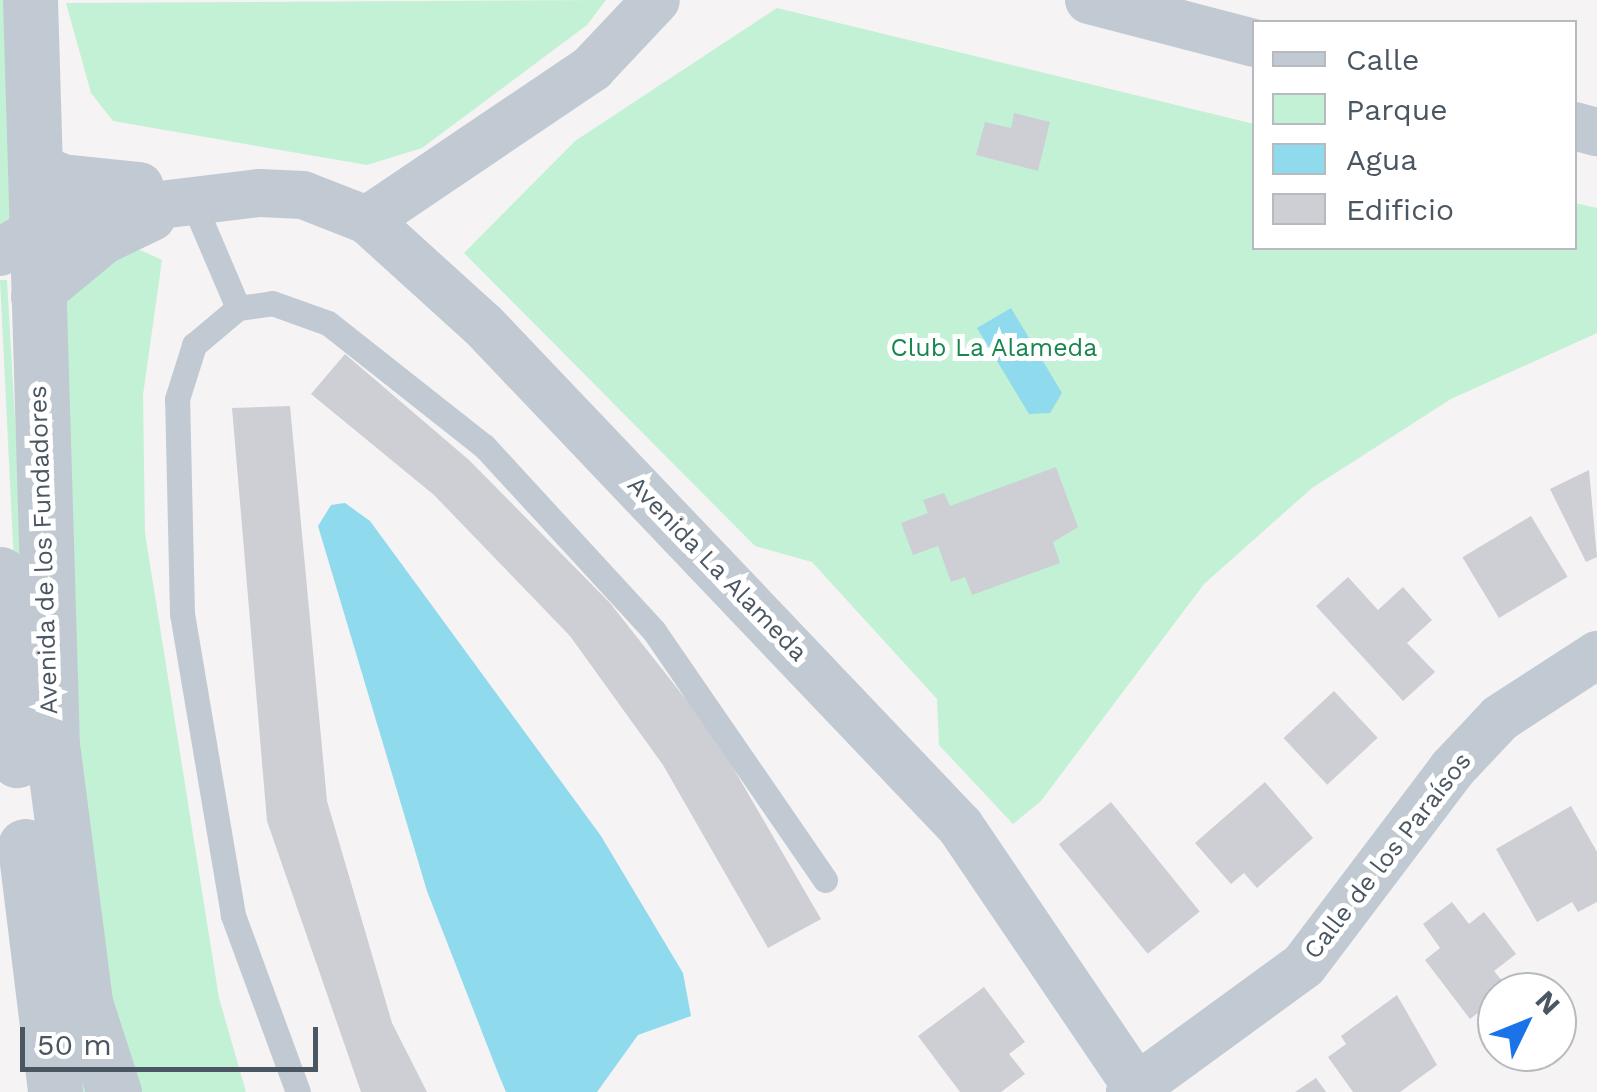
<!DOCTYPE html>
<meta charset="utf-8">
<style>
body{margin:0}
#map{position:relative;width:1597px;height:1092px;overflow:hidden;background:#f5f3f3;font-family:"Work Sans",sans-serif}
div>[style]{position:absolute}
.green>*{inset:0;background:#c3f1d5;transform-origin:0 0}
.water>*{inset:0;background:#90daee}
.building>*{inset:0;background:#cdcfd5;transform-origin:0 0}
.service>*{height:25px;margin:-12.5px;padding:0 12.5px;transform-origin:12.5px;border-radius:12.5px;background:#c1cad2}
.minor>*{height:48px;margin:-24px;padding:0 24px;transform-origin:24px;border-radius:24px;background:#c1cad2}
.tertiary>*{height:55px;margin:-27.5px;padding:0 27.5px;transform-origin:27.5px;border-radius:27.5px;background:#c1cad2}
span{translate:-50% -50%;white-space:nowrap;text-align:center;line-height:1.15;-webkit-text-stroke:10px #fff;paint-order:stroke}
.park-label{font-size:25px;color:#17864f}
.street-label{font-size:25px;color:#4a5661}
.legend{position:absolute;left:1252px;top:20px;width:325px;height:230px;box-sizing:border-box;background:#fff;border:2px solid #b7bbc0;margin:0;padding:12px 18px;list-style:none;font-size:30px;color:#4a5661}
.legend li{display:flex;align-items:center;gap:20px;height:50px}
.legend b{width:50px;border:2px solid #b7bbc0}
.north{position:absolute;left:1477px;top:972px;width:100px;height:100px;box-sizing:border-box;background:#fff;border:2px solid #b7bbc0;border-radius:50%;rotate:47deg;font-size:28px;font-weight:700;line-height:40px;text-align:center;color:#4a5661}
.north::after{content:'';display:block;margin:auto;width:35px;height:45px;background:#1a73e8;clip-path:polygon(50% 0,100% 100%,50% 72%,0 100%)}
.scale{position:absolute;left:20px;top:1027px;width:298px;height:45px;box-sizing:border-box;border:5px solid #4a5661;border-top:0;padding-left:12px;font-size:30px;line-height:35px;white-space:nowrap;color:#4a5661;-webkit-text-stroke:8px #fff;paint-order:stroke}
</style>
<div id="map">
<div class="green">
<i style="left:0;top:0;width:11px;height:228px"></i>
<i style="clip-path:polygon(606px 0,587px 25px,422px 148px,367px 165px,113px 121px,91px 93px,66px 3px)"></i>
<i style="clip-path:polygon(777px 8px,1254px 124px,1254px 248px,1574px 248px,1575px 203px,1597px 208px,1597px 333px,1451px 399px,1312px 488px,1204px 584px,1041px 801px,1013px 824px,939px 745px,937px 699px,812px 562px,755px 546px,464px 253px,575px 141px)"></i>
<i style="clip-path:polygon(138px 249px,162px 260px,143px 395px,145px 533px,219px 998px,246px 1092px,133px 1092px,94px 933px,56px 412px,62px 306px,88px 273px)"></i>
<i style="clip-path:polygon(0 280px,7px 280px,27px 623px,91px 1092px,77px 1092px,17px 624px)"></i>
</div>
<div class="water">
<i style="clip-path:polygon(1011px 308px,1062px 393px,1050px 413px,1029px 414px,977px 328px)"></i>
<i style="clip-path:polygon(345px 503px,370px 521px,601px 836px,683px 973px,691px 1016px,638px 1035px,597px 1092px,506px 1092px,498px 1073px,427px 891px,318px 526px,331px 505px)"></i>
</div>
<div class="building">
<i style="clip-path:polygon(1014px 113px,1050px 122px,1038px 171px,976px 155px,985px 122px,1011px 128px)"></i>
<i style="clip-path:polygon(345px 354px,469px 460px,610px 603px,714px 735px,821px 919px,768px 948px,663px 765px,570px 636px,434px 495px,311px 394px)"></i>
<i style="clip-path:polygon(290px 406px,327px 801px,392px 1023px,427px 1092px,361px 1092px,267px 821px,232px 408px)"></i>
<i style="clip-path:polygon(1056px 467px,1078px 527px,1053px 542px,1060px 563px,972px 595px,965px 577px,951px 582px,938px 546px,913px 555px,901px 523px,928px 513px,923px 500px,944px 493px,950px 506px)"></i>
<i style="clip-path:polygon(1589px 470px,1597px 557px,1586px 562px,1550px 489px)"></i>
<i style="left:1531px;top:516px;width:71px;height:80px;rotate:59deg"></i>
<i style="clip-path:polygon(1348px 577px,1378px 610px,1403px 587px,1432px 620px,1407px 643px,1435px 672px,1403px 701px,1316px 606px)"></i>
<i style="left:1334px;top:691px;width:64px;height:69px;rotate:47deg"></i>
<i style="clip-path:polygon(1265px 782px,1313px 838px,1257px 888px,1244px 873px,1231px 884px,1195px 843px)"></i>
<i style="left:1111px;top:802px;width:141px;height:67px;rotate:51deg"></i>
<i style="clip-path:polygon(1571px 806px,1597px 852px,1597px 902px,1578px 912px,1572px 902px,1537px 922px,1496px 849px)"></i>
<i style="clip-path:polygon(1452px 902px,1469px 924px,1484px 912px,1516px 954px,1494px 971px,1509px 989px,1470px 1019px,1425px 960px,1440px 948px,1423px 924px)"></i>
<i style="clip-path:polygon(984px 987px,1025px 1042px,1009px 1054px,1025px 1074px,1001px 1092px,960px 1092px,918px 1036px)"></i>
<i style="clip-path:polygon(1397px 995px,1437px 1065px,1400px 1092px,1353px 1092px,1328px 1057px,1346px 1044px,1341px 1036px)"></i>
<i style="clip-path:polygon(1316px 1078px,1326px 1092px,1295px 1092px)"></i>
</div>
<div class="service">
<i style="left:192px;top:200px;width:117px;rotate:66.9deg"></i>
<i style="left:298px;top:1092px;width:189px;rotate:-110.2deg"></i>
<i style="left:233px;top:915px;width:305px;rotate:-99.6deg"></i>
<i style="left:182px;top:614px;width:215px;rotate:-91.3deg"></i>
<i style="left:177px;top:399px;width:57px;rotate:-72.5deg"></i>
<i style="left:194px;top:345px;width:57px;rotate:-40.1deg"></i>
<i style="left:238px;top:308px;width:34px;rotate:-8deg"></i>
<i style="left:272px;top:303px;width:59px;rotate:19.7deg"></i>
<i style="left:328px;top:323px;width:199px;rotate:38.3deg"></i>
<i style="left:484px;top:446px;width:251px;rotate:47.4deg"></i>
<i style="left:654px;top:631px;width:302px;rotate:55.5deg"></i>
</div>
<div class="minor">
<i style="left:1089px;top:0;width:171px;rotate:14.6deg"></i>
<i style="left:1574px;top:126px;width:24px;rotate:15deg"></i>
<i style="left:32px;top:165px;width:33px;rotate:23deg"></i>
<i style="left:62px;top:178px;width:78px;rotate:5.9deg"></i>
<i style="left:367px;top:220px;width:272px;rotate:-34deg"></i>
<i style="left:592px;top:68px;width:93px;rotate:-46.7deg"></i>
<i style="left:0;top:252px;width:70px;rotate:-29.8deg"></i>
<i style="left:61px;top:217px;width:200px;rotate:-6.9deg"></i>
<i style="left:260px;top:193px;width:43px;rotate:2.7deg"></i>
<i style="left:303px;top:195px;width:69px;rotate:21.3deg"></i>
<i style="left:367px;top:220px;width:156px;rotate:42.2deg"></i>
<i style="left:483px;top:325px;width:692px;rotate:46.41deg"></i>
<i style="left:960px;top:826px;width:321px;rotate:55.9deg"></i>
<i style="left:35px;top:297px;width:89px;rotate:-39.6deg"></i>
<i style="left:104px;top:240px;width:53px;rotate:-25.6deg"></i>
<i style="left:1130px;top:1092px;width:215px;rotate:-36.1deg"></i>
<i style="left:1304px;top:965px;width:246px;rotate:-52.9deg"></i>
<i style="left:1452px;top:769px;width:70px;rotate:-46.7deg"></i>
<i style="left:1500px;top:718px;width:116px;rotate:-33deg"></i>
</div>
<div class="tertiary">
<i style="left:30px;top:0;width:744px;rotate:88.31deg"></i>
<i style="left:52px;top:744px;width:261px;rotate:82.7deg"></i>
<i style="left:85px;top:1003px;width:94px;rotate:72deg"></i>
<i style="left:0;top:574px;width:187px;rotate:84.8deg"></i>
<i style="left:25px;top:846px;width:248px;rotate:83deg"></i>
</div>
<div class="park-label">
<span style="left:994px;top:348px">Club La Alameda</span>
</div>
<div class="street-label">
<span style="left:44px;top:550px;rotate:-92deg">Avenida de los Fundadores</span>
<span style="left:717px;top:569px;rotate:46deg">Avenida La Alameda</span>
<span style="left:1388px;top:856px;rotate:-52deg">Calle de los Paraísos</span>
</div>
<ul class="legend">
<li><b style="height:12px;background:#c1cad2"></b>Calle</li>
<li><b style="height:28px;background:#c3f1d5"></b>Parque</li>
<li><b style="height:28px;background:#90daee"></b>Agua</li>
<li><b style="height:28px;background:#cdcfd5"></b>Edificio</li>
</ul>
<div class="north">N</div>
<div class="scale">50 m</div>
</div>
